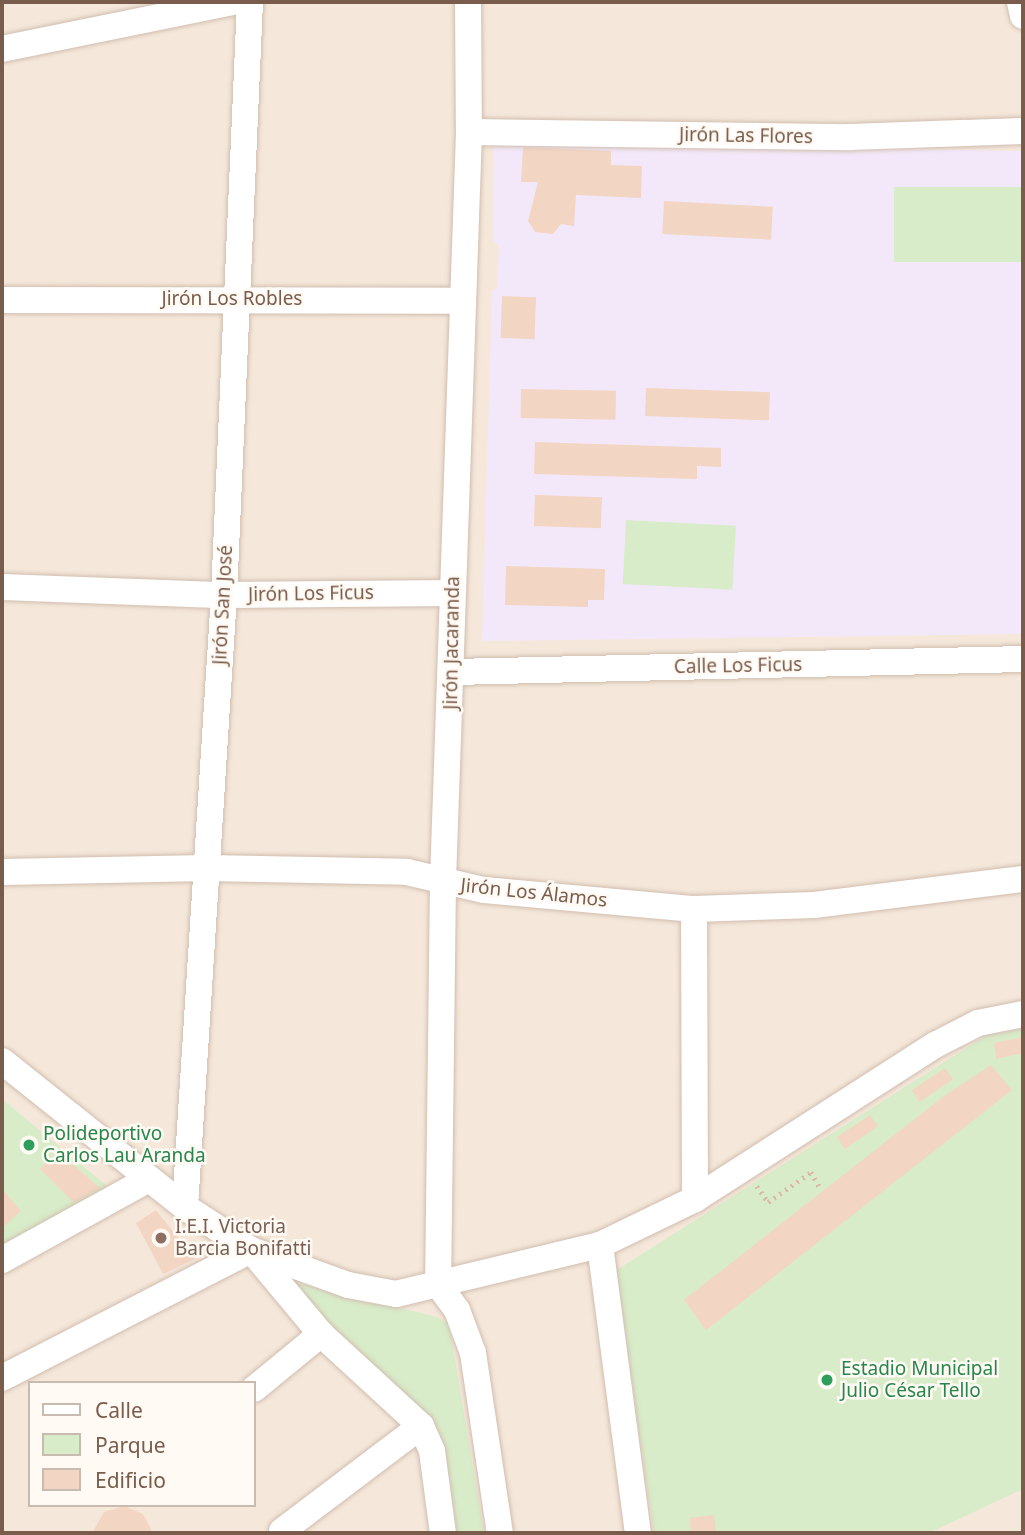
<!DOCTYPE html>
<meta charset="utf-8">
<style>
body{margin:0}
#map{position:relative;width:1025px;height:1535px;overflow:hidden;background:#fdf6ec;font-family:"Noto Sans",sans-serif}
div>[style]{position:absolute}
.residential>*{inset:0;background:#f5e8da}
.education>*{inset:0;background:#f3e8fa}
.green>*{inset:0;background:#d8ecc9;transform-origin:0 0}
.building>*{inset:0;background:#f3d5c3;transform-origin:0 0}
.path>*{height:4.5px;margin-top:-2.25px;transform-origin:0;background:repeating-linear-gradient(90deg,#d9b8a5 0 2px,transparent 0 7px)}
.roads{filter:drop-shadow(0 0 2px #d1beb0) drop-shadow(0 0 2px #d1beb0)}
.street>*{height:26px;margin:-13px;padding:0 13px;transform-origin:13px;border-radius:13px;background:#fff}
.dots>*{width:19px;height:19px;translate:-50% -50%;box-sizing:border-box;border:4px solid #fffaf3;border-radius:50%}
span{translate:-50% -50%;white-space:nowrap;text-align:center;line-height:1.15;-webkit-text-stroke:5px #fffaf3;paint-order:stroke}
.street-label{font-size:19px;color:#7a5c4d}
.leisure-label{font-size:19px;color:#27864d}
.left{translate:0 -50%;text-align:left}
.education-label{font-size:19px;color:#785e54}
.frame{position:absolute;inset:0;border:4px solid #7a5c4d;pointer-events:none}
.legend{position:absolute;left:28px;top:1381px;width:228px;height:126px;box-sizing:border-box;background:#fffaf3;border:2px solid #cabbb1;margin:0;padding:9px 12px;list-style:none;font-size:21px;color:#7a5c4d}
.legend li{display:flex;align-items:center;gap:14px;height:35px}
.legend b{width:35px;border:2px solid #cabbb1}
</style>
<div id="map">
<div class="residential">
<i style="clip-path:polygon(evenodd,2px 2px,1023px 2px,1023px 1533px,2px 1533px,2px 2px,30px 1383px,254px 1383px,254px 1505px,30px 1505px,30px 1383px)"></i>
</div>
<div class="education">
<i style="clip-path:polygon(494px 141px,1023px 151px,1023px 634px,482px 641px,492px 291px,497px 288px,499px 246px,493px 241px)"></i>
</div>
<div class="green">
<i style="left:1023px;top:187px;width:75px;height:129px;rotate:90deg"></i>
<i style="left:626px;top:520px;width:110px;height:64px;rotate:3deg"></i>
<i style="clip-path:polygon(1023px 1029px,1023px 1489px,929px 1533px,654px 1533px,615px 1271px,987px 1035px)"></i>
<i style="clip-path:polygon(2px 1099px,112px 1190px,2px 1250px)"></i>
<i style="clip-path:polygon(282px 1279px,437px 1317px,449px 1324px,484px 1533px,448px 1533px,434px 1439px)"></i>
</div>
<div class="building">
<i style="clip-path:polygon(523px 147px,611px 151px,611px 165px,642px 166px,641px 198px,576px 195px,574px 226px,561px 224px,553px 234px,535px 232px,528px 221px,538px 182px,521px 182px)"></i>
<i style="left:664px;top:201px;width:109px;height:33px;rotate:3deg"></i>
<i style="left:502px;top:296px;width:34px;height:42px;rotate:2deg"></i>
<i style="left:646px;top:388px;width:124px;height:28px;rotate:2deg"></i>
<i style="left:521px;top:389px;width:95px;height:29px;rotate:1deg"></i>
<i style="clip-path:polygon(535px 442px,721px 448px,721px 467px,697px 466px,697px 479px,534px 474px)"></i>
<i style="left:535px;top:495px;width:67px;height:31px;rotate:2deg"></i>
<i style="clip-path:polygon(506px 566px,605px 569px,604px 600px,588px 600px,588px 607px,505px 605px)"></i>
<i style="clip-path:polygon(1023px 1037px,1023px 1053px,996px 1059px,994px 1043px)"></i>
<i style="clip-path:polygon(991px 1065px,1012px 1090px,706px 1330px,684px 1300px,944px 1096px)"></i>
<i style="left:945px;top:1068px;width:14px;height:40px;rotate:56deg"></i>
<i style="left:870px;top:1115px;width:14px;height:40px;rotate:56deg"></i>
<i style="clip-path:polygon(58px 1152px,100px 1188px,74px 1203px,40px 1169px)"></i>
<i style="clip-path:polygon(2px 1189px,21px 1211px,2px 1228px)"></i>
<i style="clip-path:polygon(156px 1210px,195px 1259px,163px 1274px,136px 1223px)"></i>
<i style="clip-path:polygon(124px 1506px,143px 1514px,153px 1533px,92px 1533px,104px 1512px)"></i>
<i style="clip-path:polygon(714px 1515px,716px 1533px,691px 1533px,689px 1518px)"></i>
</div>
<div class="path">
<i style="left:757px;top:1186px;width:19px;rotate:55deg"></i>
<i style="left:768px;top:1202px;width:52px;rotate:-34.9deg"></i>
<i style="left:811px;top:1172px;width:20px;rotate:60deg"></i>
</div>
<div class="roads">
<div class="street">
<i style="left:468px;top:2px;width:130px;rotate:89.6deg"></i>
<i style="left:469px;top:132px;width:750px;rotate:91.99deg"></i>
<i style="left:443px;top:882px;width:402px;rotate:90.7deg"></i>
<i style="left:438px;top:1284px;width:32px;rotate:54deg"></i>
<i style="left:457px;top:1310px;width:46px;rotate:69.6deg"></i>
<i style="left:473px;top:1353px;width:182px;rotate:81.5deg"></i>
<i style="left:1020px;top:2px;width:14px;rotate:78deg"></i>
<i style="left:2px;top:49px;width:235px;rotate:-11.5deg"></i>
<i style="left:469px;top:132px;width:380px;rotate:0.8deg"></i>
<i style="left:849px;top:137px;width:174px;rotate:-2deg"></i>
<i style="left:2px;top:300px;width:461px;rotate:0.1deg"></i>
<i style="left:2px;top:587px;width:222px;rotate:2.1deg"></i>
<i style="left:224px;top:595px;width:228px;rotate:-0.5deg"></i>
<i style="left:452px;top:672px;width:571px;rotate:-1.3deg"></i>
<i style="left:2px;top:872px;width:205px;rotate:-1.1deg"></i>
<i style="left:207px;top:868px;width:200px;rotate:1.1deg"></i>
<i style="left:407px;top:872px;width:79px;rotate:13.2deg"></i>
<i style="left:484px;top:890px;width:211px;rotate:5.2deg"></i>
<i style="left:694px;top:909px;width:120px;rotate:-1.9deg"></i>
<i style="left:814px;top:905px;width:211px;rotate:-7.1deg"></i>
<i style="left:694px;top:909px;width:290px;rotate:89.8deg"></i>
<i style="left:2px;top:1061px;width:234px;rotate:38.6deg"></i>
<i style="left:185px;top:1207px;width:79px;rotate:33.1deg"></i>
<i style="left:251px;top:1250px;width:103px;rotate:19.8deg"></i>
<i style="left:348px;top:1285px;width:49px;rotate:10.6deg"></i>
<i style="left:396px;top:1294px;width:210px;rotate:-13.5deg"></i>
<i style="left:600px;top:1245px;width:106px;rotate:-25.8deg"></i>
<i style="left:695px;top:1199px;width:285px;rotate:-32.7deg"></i>
<i style="left:935px;top:1045px;width:48px;rotate:-27.1deg"></i>
<i style="left:978px;top:1023px;width:46px;rotate:-11.3deg"></i>
<i style="left:185px;top:1207px;width:613px;rotate:-86.35deg"></i>
<i style="left:224px;top:595px;width:594px;rotate:-87.49deg"></i>
<i style="left:600px;top:1245px;width:290px;rotate:82.5deg"></i>
<i style="left:2px;top:1260px;width:168px;rotate:-28.9deg"></i>
<i style="left:2px;top:1378px;width:280px;rotate:-27.2deg"></i>
<i style="left:251px;top:1250px;width:109px;rotate:50.2deg"></i>
<i style="left:321px;top:1334px;width:136px;rotate:42.6deg"></i>
<i style="left:421px;top:1426px;width:27px;rotate:66deg"></i>
<i style="left:432px;top:1451px;width:83px;rotate:82.4deg"></i>
<i style="left:254px;top:1389px;width:87px;rotate:-39.4deg"></i>
<i style="left:282px;top:1531px;width:174px;rotate:-37.1deg"></i>
</div>
</div>
<div class="dots">
<i style="left:29px;top:1145px;background:#2e9e5b"></i>
<i style="left:161px;top:1238px;background:#8d6e63"></i>
<i style="left:827px;top:1380px;background:#2e9e5b"></i>
</div>
<div class="street-label">
<span style="left:746px;top:136px;rotate:1deg">Jirón Las Flores</span>
<span style="left:232px;top:299px">Jirón Los Robles</span>
<span style="left:311px;top:594px;rotate:-1deg">Jirón Los Ficus</span>
<span style="left:223px;top:605px;rotate:-87deg">Jirón San José</span>
<span style="left:452px;top:643px;rotate:-89deg">Jirón Jacaranda</span>
<span style="left:738px;top:666px;rotate:-1deg">Calle Los Ficus</span>
<span style="left:534px;top:893px;rotate:6deg">Jirón Los Álamos</span>
</div>
<div class="leisure-label">
<span class="left" style="left:43px;top:1145px">Polideportivo<br>Carlos Lau Aranda</span>
<span class="left" style="left:841px;top:1380px">Estadio Municipal<br>Julio César Tello</span>
</div>
<div class="education-label">
<span class="left" style="left:175px;top:1238px">I.E.I. Victoria<br>Barcia Bonifatti</span>
</div>
<div class="frame"></div>
<ul class="legend">
<li><b style="height:9px;background:#fff"></b>Calle</li>
<li><b style="height:19px;background:#d8ecc9"></b>Parque</li>
<li><b style="height:19px;background:#f3d5c3"></b>Edificio</li>
</ul>
</div>
